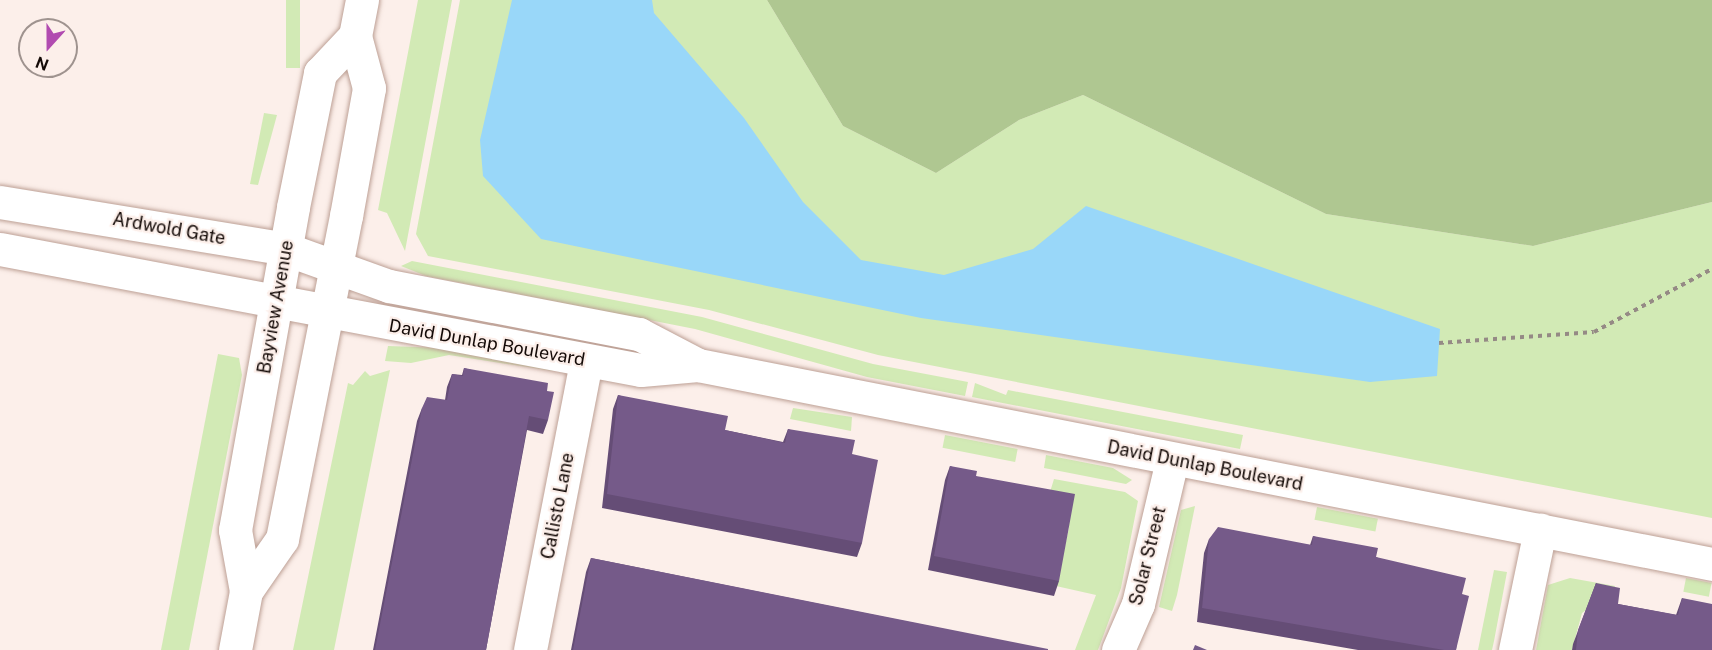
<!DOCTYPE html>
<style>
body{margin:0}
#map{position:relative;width:1712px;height:650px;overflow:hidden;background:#fcefea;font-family:"Public Sans",sans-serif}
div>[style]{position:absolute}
.green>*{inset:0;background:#d2eab5;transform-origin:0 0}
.forest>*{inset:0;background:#afc791}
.water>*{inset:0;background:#99d7f9}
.path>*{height:4px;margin-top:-2px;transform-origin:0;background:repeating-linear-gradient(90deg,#958a85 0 4.5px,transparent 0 9px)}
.roads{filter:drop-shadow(0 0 2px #bda095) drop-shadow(0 0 2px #bda095)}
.minor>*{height:33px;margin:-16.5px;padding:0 16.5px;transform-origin:16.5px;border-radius:16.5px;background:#fff}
.major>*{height:33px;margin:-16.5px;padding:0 16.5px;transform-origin:16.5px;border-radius:16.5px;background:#fff}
.wall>*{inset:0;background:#654d76}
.building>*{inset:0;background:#755a89}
span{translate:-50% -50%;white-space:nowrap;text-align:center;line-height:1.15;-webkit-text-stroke:4.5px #fcefea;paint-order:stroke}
.street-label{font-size:18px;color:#140a07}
.north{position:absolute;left:18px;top:18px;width:60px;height:60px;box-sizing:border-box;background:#fcefea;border:2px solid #9f938f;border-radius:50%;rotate:201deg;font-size:16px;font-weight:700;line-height:24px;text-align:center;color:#140a07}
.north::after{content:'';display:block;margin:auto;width:21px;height:27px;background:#b14bb0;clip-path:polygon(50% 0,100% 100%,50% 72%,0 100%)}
</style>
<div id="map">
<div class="green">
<i style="left:286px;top:0;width:14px;height:68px"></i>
<i style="clip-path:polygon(418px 0,452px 0,405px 251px,387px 213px,378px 210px)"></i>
<i style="clip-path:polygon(460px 0,767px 0,843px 126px,936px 173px,1019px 120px,1083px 95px,1326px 214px,1533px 246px,1712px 202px,1712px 518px,878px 355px,709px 310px,428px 256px,416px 234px)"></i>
<i style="clip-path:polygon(264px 113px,277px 115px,258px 185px,250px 184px)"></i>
<i style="clip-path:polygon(412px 261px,702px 317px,873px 364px,968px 382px,965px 396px,867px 377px,695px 329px,426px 276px,401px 266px)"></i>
<i style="clip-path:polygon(388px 346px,472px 349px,545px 363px,553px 371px,449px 355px,411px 363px,385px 361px)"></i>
<i style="clip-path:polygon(218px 354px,239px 358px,242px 375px,189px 650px,161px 650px)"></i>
<i style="clip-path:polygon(390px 370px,334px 650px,293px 650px,348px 383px,353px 385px,365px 371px,370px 376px)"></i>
<i style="clip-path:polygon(975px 383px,1006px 395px,1008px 390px,1243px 435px,1240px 449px,972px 397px)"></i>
<i style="clip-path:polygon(793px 408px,852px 417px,851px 431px,790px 419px)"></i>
<i style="left:945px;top:435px;width:74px;height:13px;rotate:11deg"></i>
<i style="clip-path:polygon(1046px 455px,1113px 468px,1132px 480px,1126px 484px,1044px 468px)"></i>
<i style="clip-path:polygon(1054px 479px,1125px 492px,1138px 501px,1121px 588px,1098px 650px,1075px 650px,1096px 595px,1056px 586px,1069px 528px,1050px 492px)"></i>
<i style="clip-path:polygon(1195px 506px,1177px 595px,1172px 611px,1159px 607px,1181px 510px)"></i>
<i style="left:1317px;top:507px;width:62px;height:13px;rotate:11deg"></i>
<i style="clip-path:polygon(1494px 570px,1507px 572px,1494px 641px,1492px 650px,1478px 650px)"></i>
<i style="clip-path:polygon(1570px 578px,1615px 586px,1614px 591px,1582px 613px,1572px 650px,1536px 650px,1548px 585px)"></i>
<i style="left:1686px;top:578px;width:26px;height:14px;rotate:11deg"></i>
</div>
<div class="forest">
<i style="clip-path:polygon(767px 0,1712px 0,1712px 202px,1533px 246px,1326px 214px,1083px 95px,1019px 120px,936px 173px,843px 126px)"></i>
</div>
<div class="water">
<i style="clip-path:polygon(512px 0,652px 0,654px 13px,744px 118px,803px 202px,861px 260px,944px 275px,1033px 249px,1086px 206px,1440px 329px,1437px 376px,1370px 382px,921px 318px,541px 239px,483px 176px,480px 140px)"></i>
</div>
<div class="path">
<i style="left:1439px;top:343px;width:155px;rotate:-4.1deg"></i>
<i style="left:1594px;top:332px;width:134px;rotate:-28.1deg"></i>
</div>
<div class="roads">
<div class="minor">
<i style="left:0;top:202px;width:290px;rotate:9.3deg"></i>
<i style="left:286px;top:249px;width:109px;rotate:19.8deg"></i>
<i style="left:389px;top:286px;width:255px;rotate:10.9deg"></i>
<i style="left:639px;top:334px;width:67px;rotate:27.7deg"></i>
<i style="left:698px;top:365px;width:1033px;rotate:11.1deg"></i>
<i style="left:0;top:249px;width:652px;rotate:10.69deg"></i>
<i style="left:641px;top:370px;width:57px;rotate:-5deg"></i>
<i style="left:530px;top:650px;width:294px;rotate:-79deg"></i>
<i style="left:1118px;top:650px;width:50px;rotate:-66.5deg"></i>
<i style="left:1138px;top:604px;width:148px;rotate:-76.7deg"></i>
<i style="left:1515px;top:650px;width:123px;rotate:-78.2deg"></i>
</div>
<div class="major">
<i style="left:246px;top:591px;width:63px;rotate:-55.3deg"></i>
<i style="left:282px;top:539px;width:329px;rotate:-78.8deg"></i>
<i style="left:346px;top:216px;width:130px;rotate:-79.8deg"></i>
<i style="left:369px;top:88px;width:54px;rotate:-105.1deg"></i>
<i style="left:355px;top:36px;width:37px;rotate:-79deg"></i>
<i style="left:235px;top:650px;width:60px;rotate:-79.4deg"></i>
<i style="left:246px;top:591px;width:62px;rotate:-100.2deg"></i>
<i style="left:235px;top:530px;width:328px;rotate:-79.8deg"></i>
<i style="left:293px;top:207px;width:137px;rotate:-78.6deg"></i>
<i style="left:320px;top:73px;width:51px;rotate:-46.6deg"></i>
</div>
</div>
<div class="wall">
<i style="clip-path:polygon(464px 368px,547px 391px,548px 420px,543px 434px,527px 430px,486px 650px,373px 650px,417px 421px,422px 408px,445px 400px,447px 387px,452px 374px,462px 375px)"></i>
<i style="clip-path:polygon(618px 395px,725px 430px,783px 442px,788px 429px,852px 454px,862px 543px,857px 557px,602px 508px,613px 409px)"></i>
<i style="clip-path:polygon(950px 466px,976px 476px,1059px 581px,1054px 596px,928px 570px,945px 480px)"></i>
<i style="clip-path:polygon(1313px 536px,1376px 557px,1462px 594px,1456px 650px,1358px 650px,1197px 622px,1204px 553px,1209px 539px,1310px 545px)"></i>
<i style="clip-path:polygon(591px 558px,1048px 650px,571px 650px,586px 572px)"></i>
<i style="clip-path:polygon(1596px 583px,1618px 604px,1676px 615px,1682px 598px,1712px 650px,1572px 650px,1573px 644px)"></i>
</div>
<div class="building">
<i style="clip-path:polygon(464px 368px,548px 383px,547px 391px,554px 392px,548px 420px,529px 416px,486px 650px,375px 650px,422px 408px,427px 397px,447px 400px,452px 374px,463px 376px)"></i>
<i style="clip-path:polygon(618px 395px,728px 416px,725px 430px,785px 443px,788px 429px,855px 440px,852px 454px,878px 460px,862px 543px,607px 494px)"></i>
<i style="clip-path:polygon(950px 466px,977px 471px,976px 476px,1075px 494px,1059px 581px,934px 556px)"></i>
<i style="clip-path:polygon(1218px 527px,1312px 545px,1313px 536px,1378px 548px,1376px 557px,1466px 578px,1462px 594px,1469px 596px,1456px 650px,1444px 650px,1202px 608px,1209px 539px)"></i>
<i style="clip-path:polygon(591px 558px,1048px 649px,1048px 650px,573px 650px)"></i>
<i style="clip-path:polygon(1596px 583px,1620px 588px,1618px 604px,1678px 615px,1682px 598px,1712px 604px,1712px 650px,1576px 650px,1578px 630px)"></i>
<i style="clip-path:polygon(1195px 645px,1207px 650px,1193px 650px)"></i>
</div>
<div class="street-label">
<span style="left:169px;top:229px;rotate:10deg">Ardwold Gate</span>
<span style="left:276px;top:307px;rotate:-80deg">Bayview Avenue</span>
<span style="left:487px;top:343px;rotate:10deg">David Dunlap Boulevard</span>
<span style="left:1205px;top:466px;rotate:11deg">David Dunlap Boulevard</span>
<span style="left:558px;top:506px;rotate:-79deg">Callisto Lane</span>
<span style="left:1148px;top:556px;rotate:-76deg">Solar Street</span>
</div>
<div class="north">N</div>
</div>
